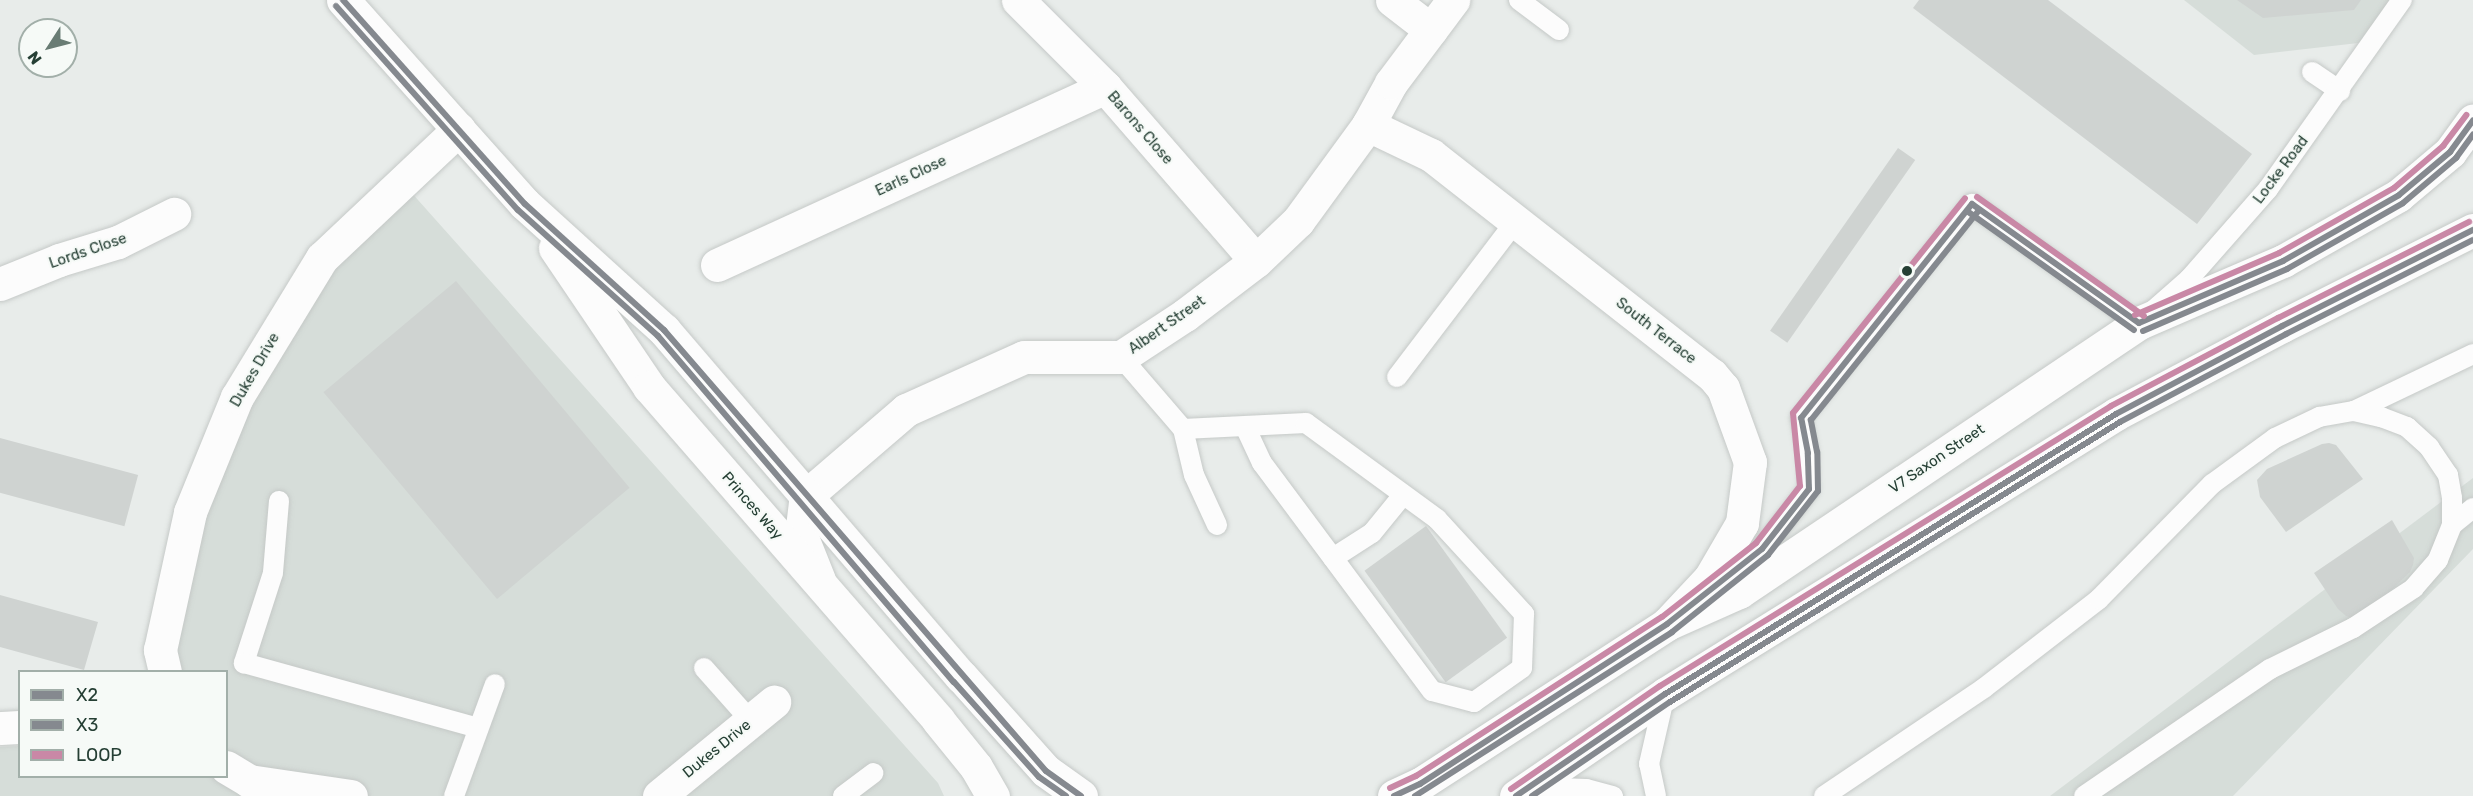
<!DOCTYPE html>
<style>
body{margin:0}
#map{position:relative;width:2473px;height:796px;overflow:hidden;background:#e8ecea;font-family:Rubik,sans-serif}
div>[style]{position:absolute}
.built>*{inset:0;background:#d6ddd9}
.building>*{inset:0;background:#cfd3d1;transform-origin:0 0}
.roads{filter:drop-shadow(0 0 2px #c5c9c7) drop-shadow(0 0 2px #c5c9c7)}
.service>*{height:20px;margin:-10px;padding:0 10px;transform-origin:10px;border-radius:10px;background:#fcfcfc}
.minor>*{height:33px;margin:-16.5px;padding:0 16.5px;transform-origin:16.5px;border-radius:16.5px;background:#fcfcfc}
.tertiary>*{height:33px;margin:-16.5px;padding:0 16.5px;transform-origin:16.5px;border-radius:16.5px;background:#fcfcfc}
.secondary>*{height:33px;margin:-16.5px;padding:0 16.5px;transform-origin:16.5px;border-radius:16.5px;background:#fcfcfc}
.bus-1>*{height:6px;margin:-3px;padding:0 3px;transform-origin:3px;border-radius:3px;background:#85898f}
.bus-2>*{height:6px;margin:-3px;padding:0 3px;transform-origin:3px;border-radius:3px;background:#85898f}
.bus-3>*{height:6px;margin:-3px;padding:0 3px;transform-origin:3px;border-radius:3px;background:#c988a6}
.dots>*{width:16px;height:16px;translate:-50% -50%;box-sizing:border-box;border:3px solid #f6faf7;border-radius:50%}
span{translate:-50% -50%;white-space:nowrap;text-align:center;line-height:1.15;-webkit-text-stroke:4.5px #f6faf7;paint-order:stroke}
.street-label{font-size:15px;color:#253f34}
.legend{position:absolute;left:18px;top:670px;width:210px;height:108px;box-sizing:border-box;background:#f6faf7;border:2px solid #a2afa9;margin:0;padding:8px 10px;list-style:none;font-size:18px;color:#253f34}
.legend li{display:flex;align-items:center;gap:12px;height:30px}
.legend b{width:30px;border:2px solid #a2afa9}
.north{position:absolute;left:18px;top:18px;width:60px;height:60px;box-sizing:border-box;background:#f6faf7;border:2px solid #a2afa9;border-radius:50%;rotate:234deg;font-size:16px;font-weight:700;line-height:24px;text-align:center;color:#253f34}
.north::after{content:'';display:block;margin:auto;width:21px;height:27px;background:#697c74;clip-path:polygon(50% 0,100% 100%,50% 72%,0 100%)}
</style>
<div id="map">
<div class="built">
<i style="clip-path:polygon(2184px 0,2406px 0,2367px 42px,2254px 55px)"></i>
<i style="clip-path:polygon(410px 191px,938px 783px,944px 796px,0 796px,0 747px,19px 746px,20px 776px,226px 776px,226px 672px,161px 671px,229px 396px,316px 273px)"></i>
<i style="clip-path:polygon(2473px 478px,2473px 549px,2233px 796px,2050px 796px)"></i>
</div>
<div class="building">
<i style="clip-path:polygon(1919px 0,2048px 0,2252px 154px,2197px 224px,1913px 8px)"></i>
<i style="clip-path:polygon(2237px 0,2361px 0,2354px 10px,2263px 18px)"></i>
<i style="left:1898px;top:148px;width:21px;height:223px;rotate:35deg"></i>
<i style="left:456px;top:281px;width:270px;height:173px;rotate:50deg"></i>
<i style="left:0;top:438px;width:143px;height:53px;rotate:15deg"></i>
<i style="clip-path:polygon(2329px 443px,2336px 445px,2363px 479px,2286px 532px,2260px 497px,2257px 480px,2267px 469px,2322px 444px)"></i>
<i style="clip-path:polygon(2392px 520px,2414px 558px,2413px 565px,2410px 572px,2367px 614px,2352px 618px,2346px 616px,2338px 609px,2314px 573px)"></i>
<i style="left:1426px;top:526px;width:138px;height:76px;rotate:54deg"></i>
<i style="clip-path:polygon(0 595px,98px 622px,84px 670px,0 647px)"></i>
</div>
<div class="roads">
<div class="service">
<i style="left:1519px;top:0;width:50px;rotate:36.9deg"></i>
<i style="left:2312px;top:72px;width:34px;rotate:34deg"></i>
<i style="left:1121px;top:357px;width:95px;rotate:49.3deg"></i>
<i style="left:1183px;top:429px;width:123px;rotate:-2.8deg"></i>
<i style="left:1306px;top:423px;width:162px;rotate:36.2deg"></i>
<i style="left:1437px;top:519px;width:129px;rotate:47.5deg"></i>
<i style="left:1524px;top:614px;width:54px;rotate:92.1deg"></i>
<i style="left:1522px;top:668px;width:59px;rotate:144.7deg"></i>
<i style="left:1474px;top:702px;width:43px;rotate:-165.3deg"></i>
<i style="left:1432px;top:691px;width:284px;rotate:-126.7deg"></i>
<i style="left:1262px;top:463px;width:40px;rotate:-115deg"></i>
<i style="left:1397px;top:377px;width:196px;rotate:-52.7deg"></i>
<i style="left:2354px;top:411px;width:132px;rotate:-25.6deg"></i>
<i style="left:1183px;top:429px;width:47px;rotate:76.6deg"></i>
<i style="left:1194px;top:475px;width:55px;rotate:65.3deg"></i>
<i style="left:279px;top:501px;width:72px;rotate:94.8deg"></i>
<i style="left:273px;top:573px;width:95px;rotate:107.9deg"></i>
<i style="left:244px;top:663px;width:243px;rotate:15.5deg"></i>
<i style="left:2452px;top:525px;width:27px;rotate:-39deg"></i>
<i style="left:1333px;top:558px;width:46px;rotate:-32.7deg"></i>
<i style="left:1372px;top:533px;width:49px;rotate:-50.8deg"></i>
<i style="left:1711px;top:589px;width:65px;rotate:-38.1deg"></i>
<i style="left:1762px;top:549px;width:76px;rotate:-51.9deg"></i>
<i style="left:1809px;top:489px;width:36px;rotate:-92deg"></i>
<i style="left:1808px;top:453px;width:36px;rotate:-101deg"></i>
<i style="left:1801px;top:418px;width:274px;rotate:-51.4deg"></i>
<i style="left:1972px;top:204px;width:205px;rotate:35.5deg"></i>
<i style="left:2139px;top:323px;width:67px;rotate:-41.3deg"></i>
<i style="left:2189px;top:279px;width:120px;rotate:-48.7deg"></i>
<i style="left:2268px;top:189px;width:232px;rotate:-54.7deg"></i>
<i style="left:704px;top:668px;width:71px;rotate:48.4deg"></i>
<i style="left:1530px;top:787px;width:56px;rotate:2deg"></i>
<i style="left:1586px;top:789px;width:28px;rotate:15deg"></i>
<i style="left:454px;top:796px;width:119px;rotate:-69.9deg"></i>
<i style="left:843px;top:796px;width:38px;rotate:-37deg"></i>
<i style="left:1656px;top:796px;width:33px;rotate:-102deg"></i>
<i style="left:1649px;top:764px;width:72px;rotate:-77.1deg"></i>
<i style="left:1824px;top:796px;width:193px;rotate:-34deg"></i>
<i style="left:1984px;top:688px;width:145px;rotate:-37.7deg"></i>
<i style="left:2099px;top:599px;width:161px;rotate:-45.5deg"></i>
<i style="left:2212px;top:484px;width:78px;rotate:-36.1deg"></i>
<i style="left:2275px;top:438px;width:49px;rotate:-25.5deg"></i>
<i style="left:2319px;top:417px;width:36px;rotate:-10deg"></i>
<i style="left:2354px;top:411px;width:28px;rotate:13deg"></i>
<i style="left:2381px;top:417px;width:28px;rotate:21deg"></i>
<i style="left:2407px;top:427px;width:30px;rotate:42deg"></i>
<i style="left:2429px;top:447px;width:34px;rotate:56deg"></i>
<i style="left:2448px;top:475px;width:23px;rotate:80deg"></i>
<i style="left:2452px;top:498px;width:27px;rotate:90deg"></i>
<i style="left:2452px;top:525px;width:38px;rotate:112deg"></i>
<i style="left:2438px;top:560px;width:37px;rotate:131deg"></i>
<i style="left:2414px;top:588px;width:73px;rotate:146.7deg"></i>
<i style="left:2353px;top:628px;width:93px;rotate:153.7deg"></i>
<i style="left:2270px;top:669px;width:225px;rotate:145.7deg"></i>
</div>
<div class="minor">
<i style="left:1018px;top:0;width:123px;rotate:45deg"></i>
<i style="left:1105px;top:87px;width:230px;rotate:49deg"></i>
<i style="left:1392px;top:0;width:49px;rotate:37.6deg"></i>
<i style="left:1368px;top:125px;width:70px;rotate:25.5deg"></i>
<i style="left:1431px;top:155px;width:357px;rotate:38.1deg"></i>
<i style="left:1712px;top:375px;width:17px;rotate:50deg"></i>
<i style="left:1723px;top:388px;width:79px;rotate:70deg"></i>
<i style="left:1750px;top:462px;width:62px;rotate:97.5deg"></i>
<i style="left:1742px;top:523px;width:64px;rotate:120.2deg"></i>
<i style="left:1710px;top:578px;width:63px;rotate:133.1deg"></i>
<i style="left:717px;top:265px;width:427px;rotate:-24.6deg"></i>
<i style="left:0;top:284px;width:64px;rotate:-22.1deg"></i>
<i style="left:59px;top:260px;width:62px;rotate:-17deg"></i>
<i style="left:118px;top:242px;width:63px;rotate:-26.6deg"></i>
<i style="left:819px;top:580px;width:48px;rotate:-111.8deg"></i>
<i style="left:801px;top:535px;width:39px;rotate:-83deg"></i>
<i style="left:806px;top:496px;width:132px;rotate:-40.7deg"></i>
<i style="left:906px;top:410px;width:129px;rotate:-24.2deg"></i>
<i style="left:1024px;top:357px;width:97px"></i>
<i style="left:1121px;top:357px;width:77px;rotate:-33.3deg"></i>
<i style="left:1185px;top:315px;width:89px;rotate:-37.3deg"></i>
<i style="left:1256px;top:261px;width:58px;rotate:-43.6deg"></i>
<i style="left:1298px;top:221px;width:119px;rotate:-53.9deg"></i>
<i style="left:1368px;top:125px;width:48px;rotate:-61.3deg"></i>
<i style="left:1391px;top:83px;width:104px;rotate:-53.2deg"></i>
<i style="left:165px;top:672px;width:23px;rotate:-103deg"></i>
<i style="left:160px;top:650px;width:141px;rotate:-77.7deg"></i>
<i style="left:190px;top:512px;width:124px;rotate:-67.8deg"></i>
<i style="left:237px;top:397px;width:163px;rotate:-58.6deg"></i>
<i style="left:322px;top:258px;width:188px;rotate:-43.3deg"></i>
<i style="left:0;top:728px;width:20px;rotate:-3deg"></i>
<i style="left:226px;top:767px;width:27px;rotate:31deg"></i>
<i style="left:249px;top:781px;width:103px;rotate:8.4deg"></i>
<i style="left:659px;top:796px;width:149px;rotate:-39.3deg"></i>
</div>
<div class="tertiary">
<i style="left:343px;top:0;width:273px;rotate:48.3deg"></i>
<i style="left:525px;top:204px;width:188px;rotate:42.2deg"></i>
<i style="left:664px;top:330px;width:456px;rotate:49.4deg"></i>
<i style="left:961px;top:676px;width:127px;rotate:48.2deg"></i>
<i style="left:1046px;top:771px;width:43px;rotate:35.5deg"></i>
<i style="left:555px;top:248px;width:168px;rotate:55.9deg"></i>
<i style="left:649px;top:387px;width:441px;rotate:49deg"></i>
<i style="left:938px;top:720px;width:60px;rotate:51deg"></i>
<i style="left:976px;top:767px;width:34px;rotate:60deg"></i>
</div>
<div class="secondary">
<i style="left:1394px;top:796px;width:29px;rotate:-25deg"></i>
<i style="left:1420px;top:784px;width:294px;rotate:-32.9deg"></i>
<i style="left:1667px;top:624px;width:79px;rotate:-24deg"></i>
<i style="left:1739px;top:592px;width:482px;rotate:-33.9deg"></i>
<i style="left:2139px;top:323px;width:157px;rotate:-23.3deg"></i>
<i style="left:2283px;top:261px;width:133px;rotate:-29.6deg"></i>
<i style="left:2399px;top:195px;width:67px;rotate:-40.1deg"></i>
<i style="left:2450px;top:152px;width:39px;rotate:-54deg"></i>
<i style="left:1516px;top:796px;width:181px;rotate:-34.4deg"></i>
<i style="left:1665px;top:694px;width:531px;rotate:-31.83deg"></i>
<i style="left:2116px;top:414px;width:188px;rotate:-27.9deg"></i>
<i style="left:2282px;top:326px;width:214px;rotate:-26.7deg"></i>
</div>
</div>
<div class="bus-1">
<i style="left:343px;top:0;width:273px;rotate:48.3deg"></i>
<i style="left:525px;top:204px;width:188px;rotate:42.2deg"></i>
<i style="left:664px;top:330px;width:583px;rotate:49.1deg"></i>
<i style="left:1046px;top:771px;width:43px;rotate:35.5deg"></i>
<i style="left:1972px;top:204px;width:205px;rotate:35.5deg"></i>
<i style="left:2139px;top:323px;width:157px;rotate:-23.3deg"></i>
<i style="left:2283px;top:261px;width:133px;rotate:-29.6deg"></i>
<i style="left:2399px;top:195px;width:67px;rotate:-40.1deg"></i>
<i style="left:2450px;top:152px;width:39px;rotate:-54deg"></i>
<i style="left:1394px;top:796px;width:29px;rotate:-25deg"></i>
<i style="left:1420px;top:784px;width:294px;rotate:-32.9deg"></i>
<i style="left:1667px;top:624px;width:121px;rotate:-38.3deg"></i>
<i style="left:1762px;top:549px;width:76px;rotate:-51.9deg"></i>
<i style="left:1809px;top:489px;width:36px;rotate:-92deg"></i>
<i style="left:1808px;top:453px;width:36px;rotate:-101deg"></i>
<i style="left:1801px;top:418px;width:274px;rotate:-51.4deg"></i>
<i style="left:1516px;top:796px;width:181px;rotate:-34.4deg"></i>
<i style="left:1665px;top:694px;width:531px;rotate:-31.83deg"></i>
<i style="left:2116px;top:414px;width:188px;rotate:-27.9deg"></i>
<i style="left:2282px;top:326px;width:214px;rotate:-26.7deg"></i>
</div>
<div class="bus-2">
<i style="left:336px;top:6px;width:273px;rotate:48.3deg"></i>
<i style="left:518px;top:210px;width:188px;rotate:42deg"></i>
<i style="left:658px;top:336px;width:455px;rotate:49.5deg"></i>
<i style="left:954px;top:682px;width:127px;rotate:48.2deg"></i>
<i style="left:1039px;top:777px;width:33px;rotate:35deg"></i>
<i style="left:1967px;top:211px;width:205px;rotate:35.5deg"></i>
<i style="left:2143px;top:331px;width:157px;rotate:-23.3deg"></i>
<i style="left:2287px;top:269px;width:133px;rotate:-29.6deg"></i>
<i style="left:2403px;top:203px;width:70px;rotate:-40.3deg"></i>
<i style="left:2456px;top:158px;width:29px;rotate:-54deg"></i>
<i style="left:1415px;top:796px;width:305px;rotate:-32.5deg"></i>
<i style="left:1672px;top:632px;width:123px;rotate:-38.7deg"></i>
<i style="left:1768px;top:555px;width:81px;rotate:-52deg"></i>
<i style="left:1818px;top:491px;width:39px;rotate:-91deg"></i>
<i style="left:1817px;top:452px;width:33px;rotate:-101deg"></i>
<i style="left:1811px;top:420px;width:269px;rotate:-51.3deg"></i>
<i style="left:1532px;top:796px;width:167px;rotate:-34.3deg"></i>
<i style="left:1670px;top:702px;width:530px;rotate:-31.89deg"></i>
<i style="left:2120px;top:422px;width:188px;rotate:-27.9deg"></i>
<i style="left:2286px;top:334px;width:209px;rotate:-26.7deg"></i>
</div>
<div class="bus-3">
<i style="left:1977px;top:197px;width:205px;rotate:35.5deg"></i>
<i style="left:2135px;top:315px;width:157px;rotate:-23.3deg"></i>
<i style="left:2279px;top:253px;width:132px;rotate:-29.5deg"></i>
<i style="left:2394px;top:188px;width:65px;rotate:-40.6deg"></i>
<i style="left:2443px;top:146px;width:39px;rotate:-53deg"></i>
<i style="left:1390px;top:788px;width:29px;rotate:-25deg"></i>
<i style="left:1416px;top:776px;width:293px;rotate:-32.9deg"></i>
<i style="left:1662px;top:617px;width:120px;rotate:-38.2deg"></i>
<i style="left:1756px;top:543px;width:72px;rotate:-52.3deg"></i>
<i style="left:1800px;top:486px;width:73px;rotate:-95.5deg"></i>
<i style="left:1793px;top:413px;width:275px;rotate:-51.3deg"></i>
<i style="left:1511px;top:789px;width:181px;rotate:-34.7deg"></i>
<i style="left:1660px;top:686px;width:531px;rotate:-31.83deg"></i>
<i style="left:2111px;top:406px;width:189px;rotate:-27.8deg"></i>
<i style="left:2278px;top:318px;width:214px;rotate:-26.7deg"></i>
</div>
<div class="dots">
<i style="left:1907px;top:271px;background:#253f34"></i>
</div>
<div class="street-label">
<span style="left:1140px;top:128px;rotate:49deg">Barons Close</span>
<span style="left:2281px;top:170px;rotate:-53deg">Locke Road</span>
<span style="left:911px;top:176px;rotate:-25deg">Earls Close</span>
<span style="left:88px;top:251px;rotate:-19deg">Lords Close</span>
<span style="left:1167px;top:325px;rotate:-35deg">Albert Street</span>
<span style="left:1656px;top:331px;rotate:38deg">South Terrace</span>
<span style="left:255px;top:370px;rotate:-60deg">Dukes Drive</span>
<span style="left:1937px;top:459px;rotate:-34deg">V7 Saxon Street</span>
<span style="left:752px;top:506px;rotate:49deg">Princes Way</span>
<span style="left:717px;top:749px;rotate:-39deg">Dukes Drive</span>
</div>
<ul class="legend">
<li><b style="height:8px;background:#85898f"></b>X2</li>
<li><b style="height:8px;background:#85898f"></b>X3</li>
<li><b style="height:8px;background:#c988a6"></b>LOOP</li>
</ul>
<div class="north">N</div>
</div>
